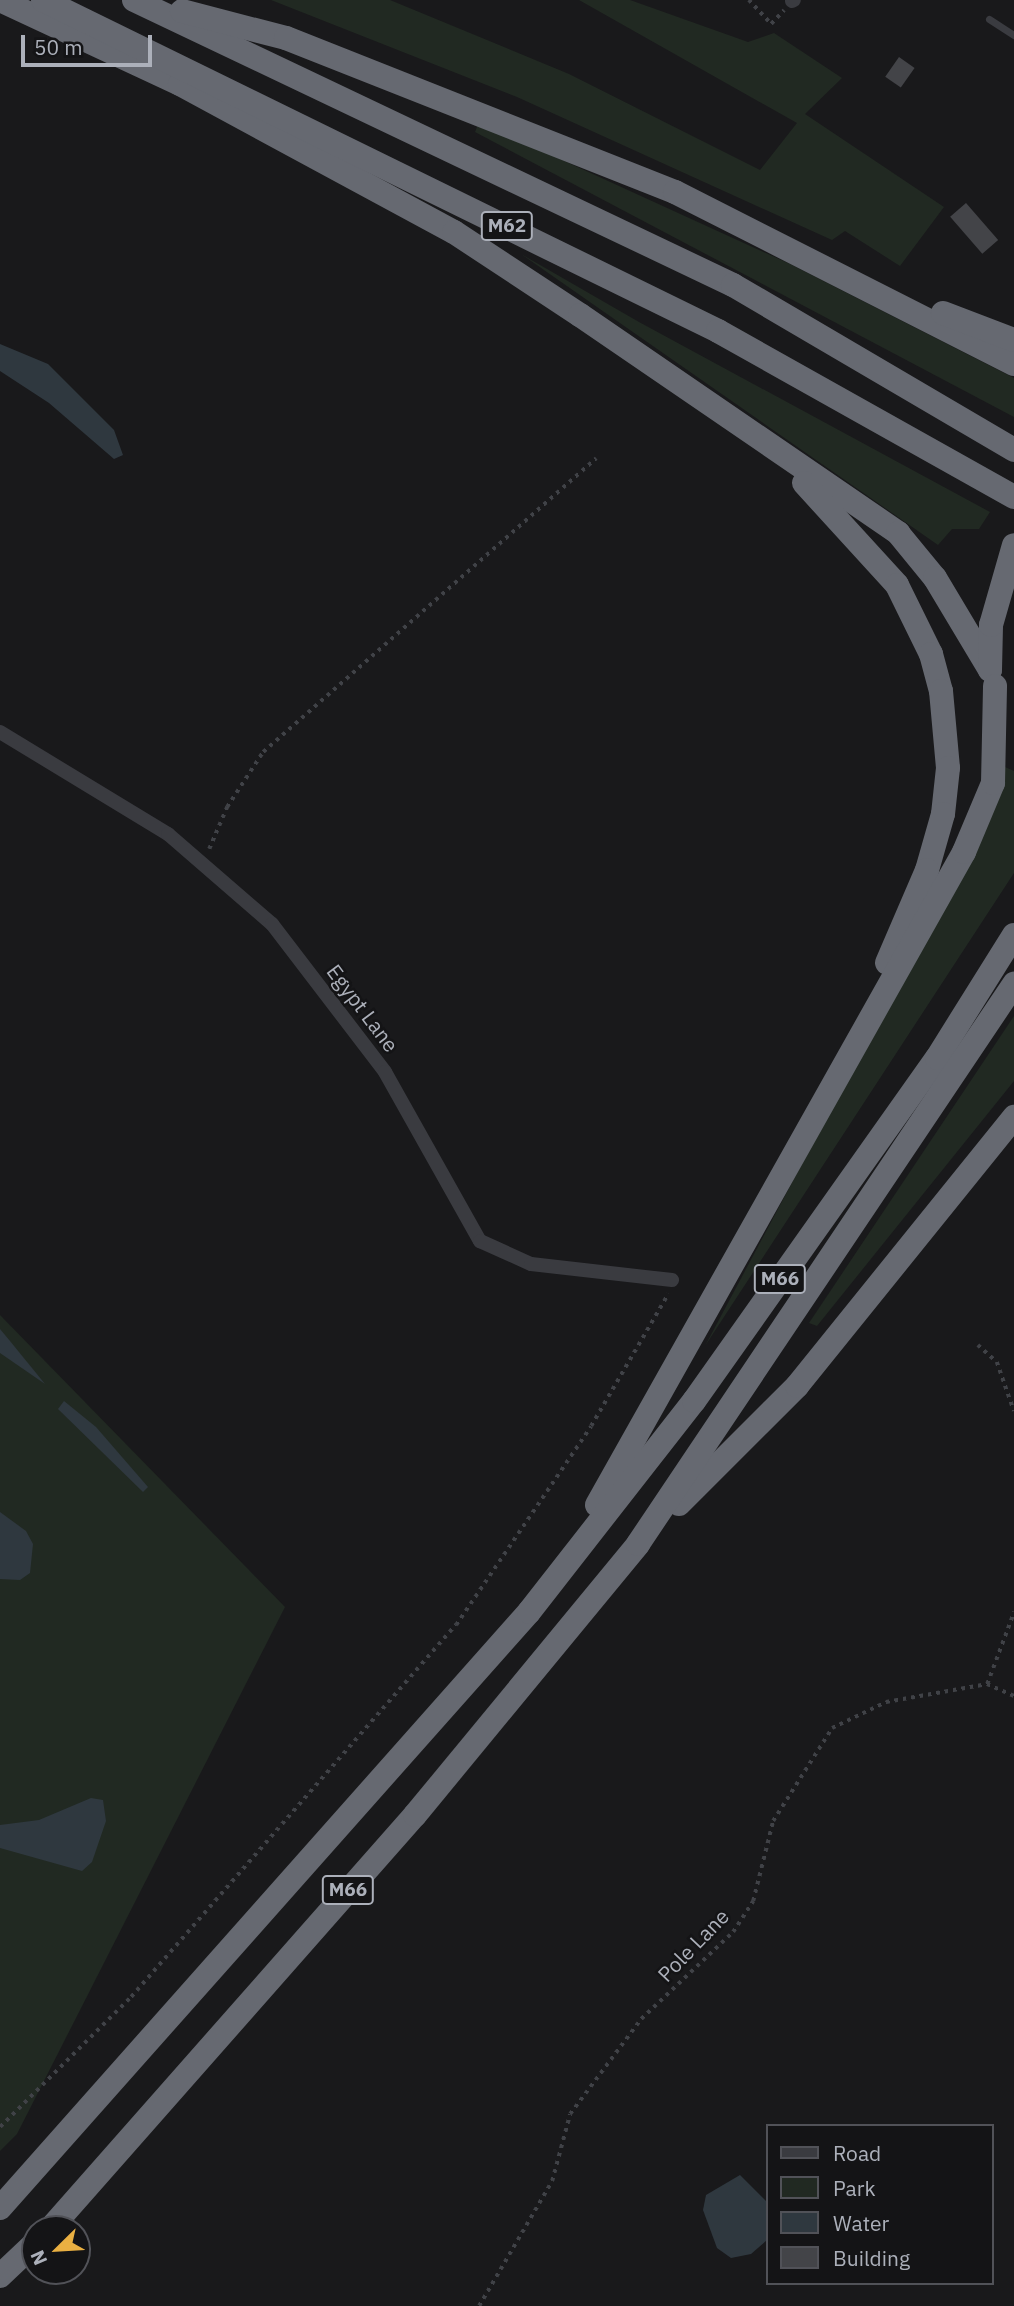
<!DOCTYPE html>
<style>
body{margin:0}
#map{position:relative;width:1014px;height:2306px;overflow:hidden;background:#19191b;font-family:"IBM Plex Sans",sans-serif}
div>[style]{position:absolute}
.green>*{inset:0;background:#212922}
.water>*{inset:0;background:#2f383f}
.building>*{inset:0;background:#434448;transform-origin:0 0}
.path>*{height:3.5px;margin-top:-1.75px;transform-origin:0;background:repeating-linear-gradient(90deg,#404247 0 3.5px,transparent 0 8.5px)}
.lane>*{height:7px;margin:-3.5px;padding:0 3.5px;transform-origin:3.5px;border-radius:3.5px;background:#3a3b40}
.street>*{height:14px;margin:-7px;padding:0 7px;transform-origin:7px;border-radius:7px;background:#3a3b40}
.highway>*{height:24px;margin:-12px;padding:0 12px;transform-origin:12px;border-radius:12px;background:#666971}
span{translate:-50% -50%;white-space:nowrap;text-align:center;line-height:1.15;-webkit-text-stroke:5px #141416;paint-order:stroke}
.shield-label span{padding:2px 5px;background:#141416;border:2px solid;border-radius:5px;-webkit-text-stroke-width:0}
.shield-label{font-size:19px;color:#acb0ba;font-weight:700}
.street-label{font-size:21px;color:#acb0ba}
.legend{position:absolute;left:766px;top:2124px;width:228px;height:161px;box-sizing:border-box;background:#141416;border:2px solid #515258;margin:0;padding:9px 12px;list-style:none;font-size:21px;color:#acb0ba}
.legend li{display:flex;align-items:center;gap:14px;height:35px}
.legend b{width:35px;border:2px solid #515258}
.north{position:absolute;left:21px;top:2215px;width:70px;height:70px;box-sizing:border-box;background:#141416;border:2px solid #515258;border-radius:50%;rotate:246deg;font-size:19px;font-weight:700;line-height:28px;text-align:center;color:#acb0ba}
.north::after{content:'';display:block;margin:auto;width:24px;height:32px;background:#eab042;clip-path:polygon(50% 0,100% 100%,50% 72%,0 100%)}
.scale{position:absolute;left:21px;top:35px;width:131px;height:32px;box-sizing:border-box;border:4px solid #acb0ba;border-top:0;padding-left:9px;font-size:21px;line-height:24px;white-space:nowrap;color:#acb0ba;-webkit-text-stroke:5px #141416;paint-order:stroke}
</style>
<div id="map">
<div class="green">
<i style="clip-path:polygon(271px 0,390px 0,569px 74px,760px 170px,797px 123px,579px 0,630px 0,748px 42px,774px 33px,842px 78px,805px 114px,944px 207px,900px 266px,845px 231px,832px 240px,517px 97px)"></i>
<i style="clip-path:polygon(479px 122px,790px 264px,1014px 378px,1014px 417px,475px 132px)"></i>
<i style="clip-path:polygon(521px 254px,639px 322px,990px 512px,979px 529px,952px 529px,938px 545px)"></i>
<i style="clip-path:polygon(1005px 767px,1014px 771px,1014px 873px,705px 1346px,1001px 790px)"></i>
<i style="clip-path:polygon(1014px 1016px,1014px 1081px,817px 1326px,809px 1323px)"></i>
<i style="clip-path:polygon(0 1315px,285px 1607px,17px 2134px,0 2151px)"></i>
</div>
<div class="water">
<i style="clip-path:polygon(0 344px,48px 364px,114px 430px,123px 455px,114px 459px,49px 403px,0 371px)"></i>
<i style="clip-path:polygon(0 1329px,10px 1341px,45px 1384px,0 1353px)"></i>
<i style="clip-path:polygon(64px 1401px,96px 1427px,148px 1487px,143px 1492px,58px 1409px)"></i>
<i style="clip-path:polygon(0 1512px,26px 1531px,33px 1544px,30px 1573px,20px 1580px,0 1579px)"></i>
<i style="clip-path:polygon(91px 1798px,103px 1800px,106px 1821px,92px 1862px,82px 1871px,0 1848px,0 1825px,39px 1820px)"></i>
<i style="clip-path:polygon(740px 2175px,767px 2202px,767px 2240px,751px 2254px,731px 2258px,717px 2248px,703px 2210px,706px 2195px)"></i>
</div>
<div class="building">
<i style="left:899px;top:57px;width:19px;height:24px;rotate:35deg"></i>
<i style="left:966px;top:203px;width:49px;height:21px;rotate:49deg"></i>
</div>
<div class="path">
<i style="left:749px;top:0;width:33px;rotate:47deg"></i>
<i style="left:771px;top:24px;width:19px;rotate:-47deg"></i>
<i style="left:209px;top:849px;width:46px;rotate:-66.8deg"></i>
<i style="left:227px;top:807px;width:66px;rotate:-56.8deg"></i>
<i style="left:263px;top:752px;width:444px;rotate:-41.4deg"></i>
<i style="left:978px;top:1345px;width:25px;rotate:42deg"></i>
<i style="left:997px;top:1362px;width:52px;rotate:70.9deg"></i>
<i style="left:987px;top:1684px;width:77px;rotate:-69.4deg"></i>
<i style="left:987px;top:1684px;width:30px;rotate:24deg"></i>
<i style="left:0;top:2127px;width:185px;rotate:-44.8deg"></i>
<i style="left:131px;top:1997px;width:494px;rotate:-48.9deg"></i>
<i style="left:456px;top:1625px;width:240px;rotate:-55.8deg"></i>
<i style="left:591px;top:1426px;width:153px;rotate:-59.7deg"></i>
<i style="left:479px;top:2306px;width:145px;rotate:-59.7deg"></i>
<i style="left:552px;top:2181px;width:69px;rotate:-75deg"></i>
<i style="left:570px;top:2114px;width:119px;rotate:-53.2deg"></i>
<i style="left:641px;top:2019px;width:127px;rotate:-43.4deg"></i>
<i style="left:733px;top:1932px;width:37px;rotate:-57deg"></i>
<i style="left:753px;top:1901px;width:82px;rotate:-76deg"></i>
<i style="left:773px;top:1821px;width:110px;rotate:-57.6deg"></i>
<i style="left:832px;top:1728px;width:60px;rotate:-25.7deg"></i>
<i style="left:886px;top:1702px;width:103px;rotate:-10.1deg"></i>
</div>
<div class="lane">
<i style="left:989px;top:19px;width:30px;rotate:33deg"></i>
</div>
<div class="street">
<i style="left:792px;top:1px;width:2px;rotate:-27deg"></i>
<i style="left:0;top:732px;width:197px;rotate:31.3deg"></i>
<i style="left:168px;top:834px;width:138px;rotate:40.9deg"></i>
<i style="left:272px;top:924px;width:186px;rotate:52.6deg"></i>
<i style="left:385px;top:1072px;width:194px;rotate:60.7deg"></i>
<i style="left:480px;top:1241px;width:56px;rotate:24.3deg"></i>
<i style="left:531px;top:1264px;width:142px;rotate:6.5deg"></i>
</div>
<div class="highway">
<i style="left:0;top:0;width:199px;rotate:25deg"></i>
<i style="left:180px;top:84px;width:311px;rotate:28.4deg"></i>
<i style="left:454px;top:232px;width:151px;rotate:33.4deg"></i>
<i style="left:580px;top:315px;width:386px;rotate:34.4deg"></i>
<i style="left:898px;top:533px;width:58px;rotate:50.6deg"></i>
<i style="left:935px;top:578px;width:107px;rotate:59.1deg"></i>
<i style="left:43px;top:0;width:752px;rotate:26.12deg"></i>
<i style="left:718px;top:331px;width:339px;rotate:29.3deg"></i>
<i style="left:134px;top:0;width:663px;rotate:25.44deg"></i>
<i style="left:733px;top:285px;width:326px;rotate:30.4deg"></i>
<i style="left:182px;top:11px;width:107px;rotate:14.6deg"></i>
<i style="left:286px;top:38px;width:418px;rotate:21.6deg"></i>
<i style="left:675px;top:192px;width:380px;rotate:26.9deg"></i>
<i style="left:943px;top:313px;width:76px;rotate:20.8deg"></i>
<i style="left:804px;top:483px;width:138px;rotate:47.6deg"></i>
<i style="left:897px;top:585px;width:77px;rotate:63.8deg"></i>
<i style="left:931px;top:654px;width:38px;rotate:75deg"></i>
<i style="left:941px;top:691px;width:77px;rotate:84.8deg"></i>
<i style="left:948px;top:768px;width:46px;rotate:96.2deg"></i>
<i style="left:943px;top:814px;width:58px;rotate:105.9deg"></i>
<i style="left:927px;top:870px;width:101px;rotate:113.3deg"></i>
<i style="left:990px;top:670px;width:45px;rotate:-88.7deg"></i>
<i style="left:991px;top:625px;width:83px;rotate:-74deg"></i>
<i style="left:679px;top:1504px;width:167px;rotate:-45deg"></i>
<i style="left:797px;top:1386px;width:346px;rotate:-51.1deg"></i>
<i style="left:597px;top:1505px;width:749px;rotate:-60.66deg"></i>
<i style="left:964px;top:852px;width:75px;rotate:-67.2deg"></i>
<i style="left:993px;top:783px;width:97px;rotate:-88.8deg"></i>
<i style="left:0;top:2208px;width:797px;rotate:-48.41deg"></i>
<i style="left:529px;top:1612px;width:268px;rotate:-52deg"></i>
<i style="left:694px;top:1401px;width:420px;rotate:-54.7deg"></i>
<i style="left:937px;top:1058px;width:145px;rotate:-58deg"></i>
<i style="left:50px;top:2229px;width:552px;rotate:-48.6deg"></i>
<i style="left:415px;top:1815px;width:351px;rotate:-50.5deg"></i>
<i style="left:638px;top:1544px;width:675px;rotate:-56.12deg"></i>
<i style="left:0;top:2276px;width:48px;rotate:-43.3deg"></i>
</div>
<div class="shield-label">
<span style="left:507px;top:226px">M62</span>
<span style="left:780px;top:1279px">M66</span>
<span style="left:348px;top:1890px">M66</span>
</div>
<div class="street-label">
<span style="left:363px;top:1008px;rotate:53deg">Egypt Lane</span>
<span style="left:693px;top:1945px;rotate:-46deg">Pole Lane</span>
</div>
<ul class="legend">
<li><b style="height:9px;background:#3a3b40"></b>Road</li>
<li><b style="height:19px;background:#212922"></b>Park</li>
<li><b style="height:19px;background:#2f383f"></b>Water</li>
<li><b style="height:19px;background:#434448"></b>Building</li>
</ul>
<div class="north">N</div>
<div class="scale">50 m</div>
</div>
